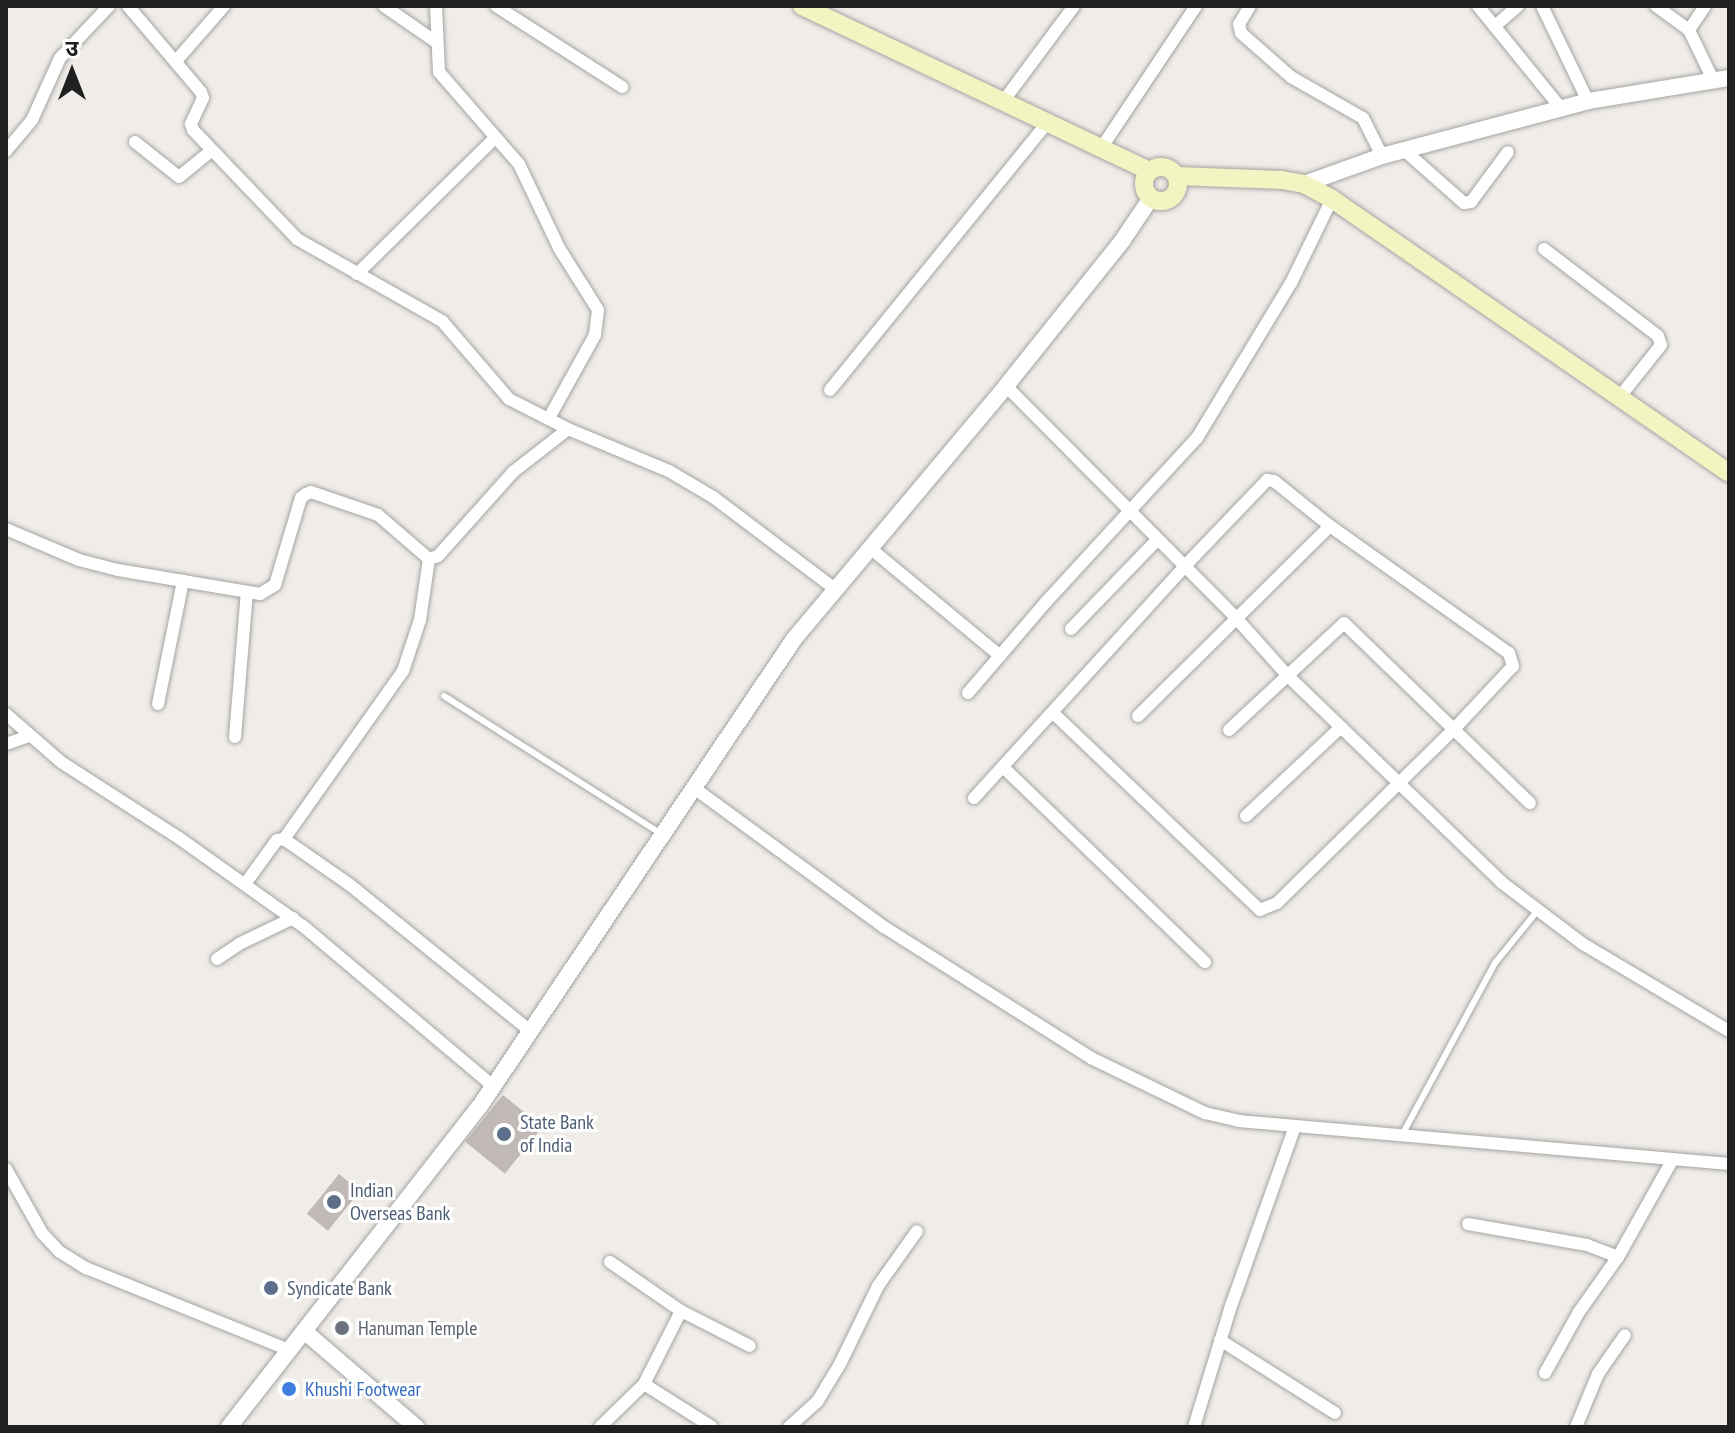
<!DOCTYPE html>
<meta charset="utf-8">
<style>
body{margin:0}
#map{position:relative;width:1735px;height:1433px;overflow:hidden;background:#f0ede8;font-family:"PT Sans Narrow","Noto Sans Devanagari",sans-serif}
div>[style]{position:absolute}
.building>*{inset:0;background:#c0b9b5;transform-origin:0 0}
.roads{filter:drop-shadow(0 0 2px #a4a4a4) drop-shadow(0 0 2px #a4a4a4)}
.service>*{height:6px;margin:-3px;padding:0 3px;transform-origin:3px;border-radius:3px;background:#fff}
.minor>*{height:12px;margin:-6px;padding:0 6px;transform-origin:6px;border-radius:6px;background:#fff}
.tertiary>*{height:16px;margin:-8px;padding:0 8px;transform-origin:8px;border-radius:8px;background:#fff}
.secondary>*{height:18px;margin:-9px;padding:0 9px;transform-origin:9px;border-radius:9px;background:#f2f4c2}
.secondary>.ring{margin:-9px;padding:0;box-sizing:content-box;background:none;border:18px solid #f2f4c2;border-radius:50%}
.dots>*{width:22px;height:22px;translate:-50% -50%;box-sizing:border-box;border:4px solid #fff;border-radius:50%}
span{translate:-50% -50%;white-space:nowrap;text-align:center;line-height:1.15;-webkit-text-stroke:6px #fff;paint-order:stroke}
.service-label{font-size:20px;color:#4e5e75}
.left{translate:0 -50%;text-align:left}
.worship-label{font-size:20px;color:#5b616d}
.shop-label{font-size:20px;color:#366cbe}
.frame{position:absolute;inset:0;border:8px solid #202020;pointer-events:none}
.north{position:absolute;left:32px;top:32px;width:80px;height:80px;-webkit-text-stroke:6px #fff;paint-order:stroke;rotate:0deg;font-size:22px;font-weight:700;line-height:32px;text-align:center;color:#202020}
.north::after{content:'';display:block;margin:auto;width:28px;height:36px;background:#202020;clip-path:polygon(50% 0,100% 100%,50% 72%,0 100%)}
</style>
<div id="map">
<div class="building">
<i style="left:503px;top:1095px;width:51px;height:60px;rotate:39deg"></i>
<i style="left:339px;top:1174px;width:27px;height:51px;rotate:39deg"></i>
</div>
<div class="roads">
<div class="service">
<i style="left:444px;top:696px;width:256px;rotate:32.4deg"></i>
<i style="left:1402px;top:1135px;width:196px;rotate:-61.6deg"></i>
<i style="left:1495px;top:963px;width:68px;rotate:-50.9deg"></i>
</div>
<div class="minor">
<i style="left:128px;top:6px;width:113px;rotate:49.7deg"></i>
<i style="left:201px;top:92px;width:6px;rotate:72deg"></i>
<i style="left:203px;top:98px;width:29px;rotate:115deg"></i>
<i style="left:191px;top:124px;width:6px;rotate:72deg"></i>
<i style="left:193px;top:130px;width:151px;rotate:46.3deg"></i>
<i style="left:297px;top:239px;width:167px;rotate:29.5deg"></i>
<i style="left:442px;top:321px;width:103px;rotate:49.3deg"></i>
<i style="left:509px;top:399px;width:66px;rotate:27deg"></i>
<i style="left:384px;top:6px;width:63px;rotate:34.7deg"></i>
<i style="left:436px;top:6px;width:66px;rotate:87.4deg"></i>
<i style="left:439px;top:72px;width:122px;rotate:49deg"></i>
<i style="left:519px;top:164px;width:93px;rotate:64.5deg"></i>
<i style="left:559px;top:248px;width:73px;rotate:57.8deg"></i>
<i style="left:598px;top:310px;width:25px;rotate:97deg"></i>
<i style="left:595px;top:335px;width:95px;rotate:119deg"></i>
<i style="left:496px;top:6px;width:150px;rotate:32.7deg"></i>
<i style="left:1250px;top:6px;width:21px;rotate:121deg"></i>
<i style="left:1239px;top:24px;width:9px;rotate:77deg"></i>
<i style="left:1241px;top:33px;width:67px;rotate:41.3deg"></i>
<i style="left:1291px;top:77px;width:83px;rotate:29.7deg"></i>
<i style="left:1363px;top:118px;width:42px;rotate:63.4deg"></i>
<i style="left:1478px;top:6px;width:132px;rotate:50.9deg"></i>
<i style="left:1542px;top:6px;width:106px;rotate:64.2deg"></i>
<i style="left:1656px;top:6px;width:41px;rotate:36deg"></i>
<i style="left:1689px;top:30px;width:58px;rotate:64.3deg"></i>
<i style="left:1495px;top:26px;width:30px;rotate:-41deg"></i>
<i style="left:1689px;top:30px;width:29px;rotate:-56deg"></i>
<i style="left:176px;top:61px;width:73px;rotate:-48.9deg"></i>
<i style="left:1002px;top:103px;width:121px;rotate:-53.4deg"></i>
<i style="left:135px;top:142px;width:56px;rotate:38.5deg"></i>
<i style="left:179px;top:177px;width:41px;rotate:-39.1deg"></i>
<i style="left:1100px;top:150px;width:173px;rotate:-56.3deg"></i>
<i style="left:1404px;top:150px;width:80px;rotate:41.5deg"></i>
<i style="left:1464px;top:203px;width:7px;rotate:-8deg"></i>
<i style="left:1471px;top:202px;width:62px;rotate:-53.5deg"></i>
<i style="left:6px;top:151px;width:40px;rotate:-50deg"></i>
<i style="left:32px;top:120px;width:68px;rotate:-65.7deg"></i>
<i style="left:60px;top:58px;width:71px;rotate:-46.7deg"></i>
<i style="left:1544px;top:249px;width:143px;rotate:37.3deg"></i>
<i style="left:1658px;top:336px;width:9px;rotate:72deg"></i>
<i style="left:1661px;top:345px;width:69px;rotate:128.5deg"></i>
<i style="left:357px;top:274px;width:194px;rotate:-44.6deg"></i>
<i style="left:1006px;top:386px;width:328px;rotate:45.2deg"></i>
<i style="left:1237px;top:619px;width:75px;rotate:48.2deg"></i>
<i style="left:1287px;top:675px;width:298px;rotate:44deg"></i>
<i style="left:1501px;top:882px;width:103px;rotate:37.1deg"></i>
<i style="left:1583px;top:944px;width:170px;rotate:30.8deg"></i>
<i style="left:830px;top:390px;width:343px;rotate:-50.9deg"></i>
<i style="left:6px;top:529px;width:79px;rotate:23deg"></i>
<i style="left:79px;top:560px;width:40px;rotate:14.4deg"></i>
<i style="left:118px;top:570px;width:144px;rotate:9.6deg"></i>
<i style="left:260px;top:594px;width:17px;rotate:-31deg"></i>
<i style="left:275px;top:585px;width:91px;rotate:-73.4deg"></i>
<i style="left:301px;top:498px;width:6px;rotate:-39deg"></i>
<i style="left:306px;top:494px;width:5px;rotate:-22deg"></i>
<i style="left:311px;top:492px;width:71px;rotate:18.9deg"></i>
<i style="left:378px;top:515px;width:67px;rotate:40.8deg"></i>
<i style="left:429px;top:559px;width:9px;rotate:-18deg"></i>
<i style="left:438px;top:556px;width:113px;rotate:-48.2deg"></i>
<i style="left:513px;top:472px;width:70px;rotate:-38deg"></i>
<i style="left:568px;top:429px;width:109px;rotate:22.6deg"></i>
<i style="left:669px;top:471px;width:51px;rotate:30.6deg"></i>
<i style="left:713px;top:497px;width:153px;rotate:37deg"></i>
<i style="left:870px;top:548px;width:169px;rotate:39.7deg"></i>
<i style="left:1071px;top:629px;width:122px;rotate:-46deg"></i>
<i style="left:968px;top:693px;width:120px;rotate:-49.4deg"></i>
<i style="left:1046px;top:602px;width:223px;rotate:-47.4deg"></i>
<i style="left:1197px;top:438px;width:181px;rotate:-58.8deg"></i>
<i style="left:1291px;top:283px;width:93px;rotate:-64deg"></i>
<i style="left:158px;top:704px;width:126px;rotate:-78.5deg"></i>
<i style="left:6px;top:714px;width:73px;rotate:41.1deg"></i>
<i style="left:61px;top:762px;width:140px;rotate:32.8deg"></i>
<i style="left:179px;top:838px;width:152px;rotate:35.4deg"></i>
<i style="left:303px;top:926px;width:248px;rotate:40.1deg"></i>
<i style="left:1138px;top:716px;width:270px;rotate:-44.7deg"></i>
<i style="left:1229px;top:730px;width:157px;rotate:-42.9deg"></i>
<i style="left:1344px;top:623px;width:259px;rotate:44.1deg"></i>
<i style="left:235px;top:737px;width:145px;rotate:-85.3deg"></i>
<i style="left:6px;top:744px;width:24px;rotate:-19deg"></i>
<i style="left:1003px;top:767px;width:281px;rotate:44deg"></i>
<i style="left:694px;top:788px;width:235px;rotate:36.2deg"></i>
<i style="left:884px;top:927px;width:245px;rotate:32.3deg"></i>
<i style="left:1091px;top:1058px;width:127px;rotate:25.8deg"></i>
<i style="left:1205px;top:1113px;width:35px;rotate:13deg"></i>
<i style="left:1239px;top:1121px;width:492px;rotate:5deg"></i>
<i style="left:974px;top:798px;width:311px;rotate:-47.7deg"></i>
<i style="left:1183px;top:568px;width:122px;rotate:-46.3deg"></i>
<i style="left:1267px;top:480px;width:7px;rotate:8deg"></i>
<i style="left:1274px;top:481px;width:72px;rotate:38.8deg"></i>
<i style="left:1330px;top:526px;width:219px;rotate:35.4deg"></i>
<i style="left:1509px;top:653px;width:14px;rotate:73deg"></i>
<i style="left:1513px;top:666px;width:85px;rotate:133.1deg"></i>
<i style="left:1455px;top:728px;width:250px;rotate:135.5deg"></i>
<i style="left:1277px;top:903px;width:18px;rotate:158deg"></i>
<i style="left:1260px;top:910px;width:286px;rotate:-136.4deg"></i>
<i style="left:1246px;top:816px;width:130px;rotate:-43.1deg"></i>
<i style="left:284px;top:839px;width:206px;rotate:-54.7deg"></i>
<i style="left:403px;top:671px;width:54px;rotate:-71.6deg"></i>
<i style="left:420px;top:620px;width:62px;rotate:-81.6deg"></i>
<i style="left:245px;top:884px;width:54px;rotate:-54deg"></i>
<i style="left:277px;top:840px;width:7px;rotate:-8deg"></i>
<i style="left:284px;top:839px;width:80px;rotate:34.9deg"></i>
<i style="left:350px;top:885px;width:232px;rotate:39deg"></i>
<i style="left:217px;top:959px;width:27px;rotate:-34deg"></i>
<i style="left:239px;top:944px;width:60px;rotate:-25.7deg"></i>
<i style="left:6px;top:1169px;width:73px;rotate:60.6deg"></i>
<i style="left:42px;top:1233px;width:26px;rotate:47deg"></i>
<i style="left:60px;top:1252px;width:31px;rotate:32deg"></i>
<i style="left:86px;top:1268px;width:219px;rotate:22deg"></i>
<i style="left:1468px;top:1224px;width:121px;rotate:10deg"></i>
<i style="left:1587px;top:1245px;width:33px;rotate:21deg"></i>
<i style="left:610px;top:1262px;width:86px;rotate:34.6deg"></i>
<i style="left:681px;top:1311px;width:77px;rotate:26.9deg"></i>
<i style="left:1220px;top:1340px;width:136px;rotate:32.4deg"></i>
<i style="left:1545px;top:1373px;width:70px;rotate:-60.9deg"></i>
<i style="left:1579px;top:1312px;width:67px;rotate:-54.7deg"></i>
<i style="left:1618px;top:1257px;width:112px;rotate:-60.7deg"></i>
<i style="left:644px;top:1384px;width:80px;rotate:32.3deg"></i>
<i style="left:600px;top:1427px;width:62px;rotate:-44.3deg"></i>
<i style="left:644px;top:1384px;width:82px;rotate:-63.1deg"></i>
<i style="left:789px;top:1427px;width:38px;rotate:-42deg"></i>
<i style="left:817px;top:1402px;width:44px;rotate:-58.8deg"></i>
<i style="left:840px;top:1364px;width:87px;rotate:-64deg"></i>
<i style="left:878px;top:1286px;width:67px;rotate:-54.7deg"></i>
<i style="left:1194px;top:1427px;width:127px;rotate:-73deg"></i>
<i style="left:1231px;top:1306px;width:191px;rotate:-70.4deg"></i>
<i style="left:1576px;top:1427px;width:57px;rotate:-67.5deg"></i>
<i style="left:1598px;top:1374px;width:47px;rotate:-55.3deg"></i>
</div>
<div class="tertiary">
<i style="left:1304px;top:184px;width:83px;rotate:-19.7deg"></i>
<i style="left:1382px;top:156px;width:213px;rotate:-14.9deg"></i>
<i style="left:1588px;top:101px;width:143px;rotate:-9.3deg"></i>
<i style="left:304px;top:1331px;width:148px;rotate:40.6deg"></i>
<i style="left:229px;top:1427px;width:407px;rotate:-52deg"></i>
<i style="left:480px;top:1106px;width:563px;rotate:-56.08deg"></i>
<i style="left:794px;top:639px;width:330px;rotate:-50deg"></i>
<i style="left:1006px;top:386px;width:186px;rotate:-51.3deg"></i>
<i style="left:1122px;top:241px;width:52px;rotate:-56deg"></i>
</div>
<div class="secondary">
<i style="left:802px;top:6px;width:384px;rotate:25.4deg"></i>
<i class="ring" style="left:1144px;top:167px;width:16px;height:16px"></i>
<i style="left:1177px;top:176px;width:105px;rotate:2.2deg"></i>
<i style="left:1282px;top:180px;width:22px;rotate:10deg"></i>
<i style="left:1304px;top:184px;width:32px;rotate:28deg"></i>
<i style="left:1332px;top:199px;width:482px;rotate:34.6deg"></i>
</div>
</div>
<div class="dots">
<i style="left:504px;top:1134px;background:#5c6f8a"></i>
<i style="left:334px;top:1202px;background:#5c6f8a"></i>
<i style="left:271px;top:1288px;background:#5c6f8a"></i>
<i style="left:342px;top:1328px;background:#6b7280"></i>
<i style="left:289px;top:1389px;background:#3f7fe0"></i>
</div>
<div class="service-label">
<span class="left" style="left:520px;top:1134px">State Bank<br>of India</span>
<span class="left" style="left:350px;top:1202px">Indian<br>Overseas Bank</span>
<span class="left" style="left:287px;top:1288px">Syndicate Bank</span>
</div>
<div class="worship-label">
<span class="left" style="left:358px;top:1328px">Hanuman Temple</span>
</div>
<div class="shop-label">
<span class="left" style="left:305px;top:1389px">Khushi Footwear</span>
</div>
<div class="frame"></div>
<div class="north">उ</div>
</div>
